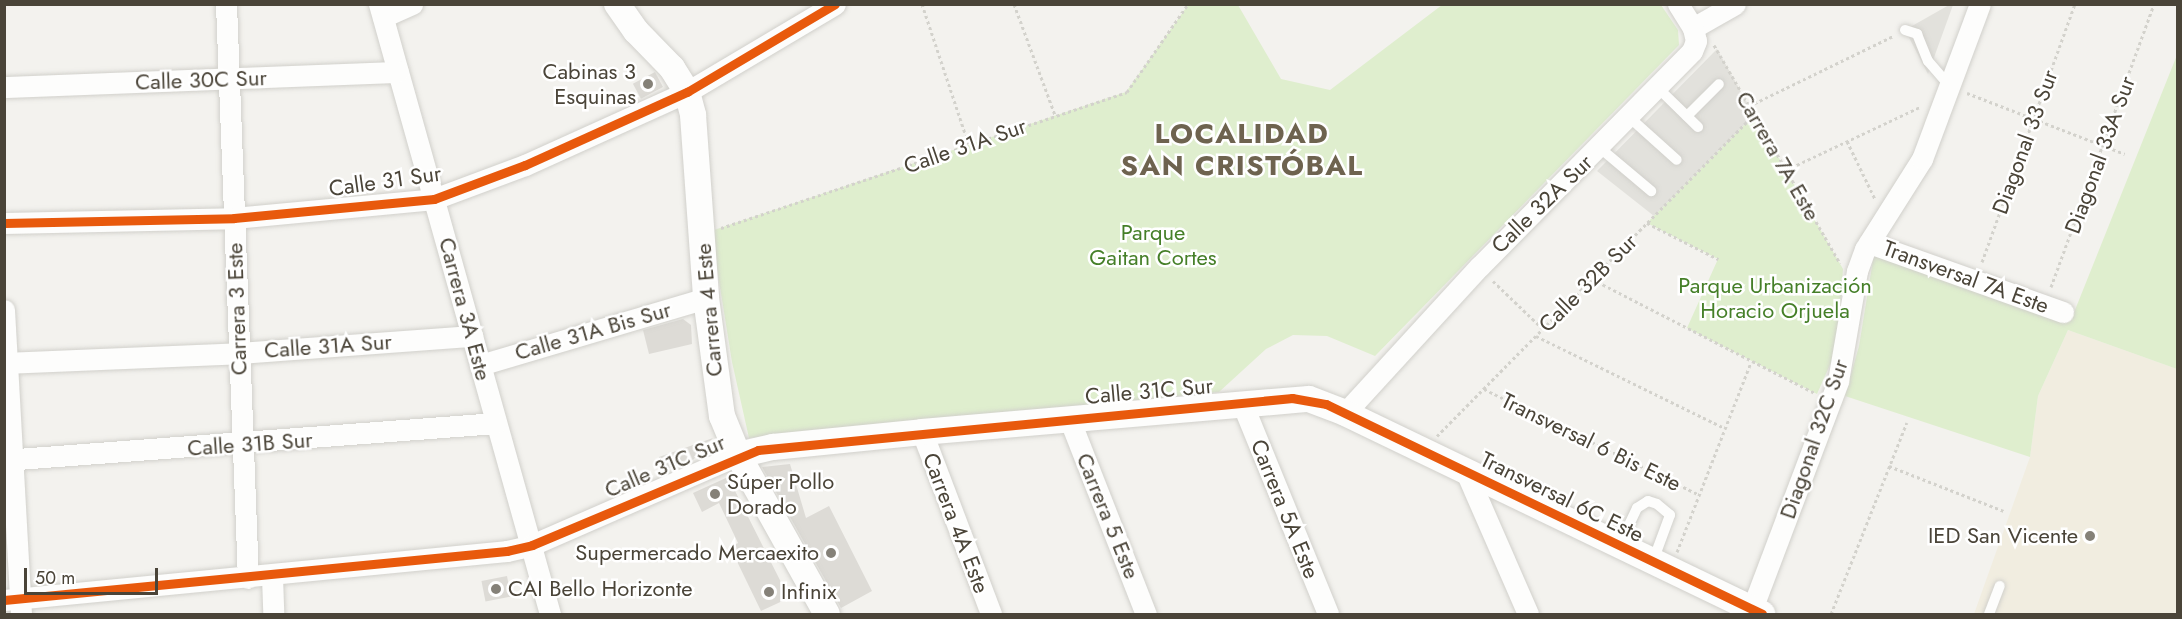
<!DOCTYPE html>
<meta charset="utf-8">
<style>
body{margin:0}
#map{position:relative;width:2182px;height:619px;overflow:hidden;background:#f3f2ee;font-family:Jost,sans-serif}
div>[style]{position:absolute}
.education>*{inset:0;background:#f1ede0}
.green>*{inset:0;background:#dfeece}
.parking>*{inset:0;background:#e2e1dc}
.building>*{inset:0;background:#dddbd6;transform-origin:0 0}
.path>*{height:3px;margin-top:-1.5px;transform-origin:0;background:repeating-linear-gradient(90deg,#d3d2cc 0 3px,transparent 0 6px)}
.roads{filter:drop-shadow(0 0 2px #d1d0cb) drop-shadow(0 0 2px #d1d0cb)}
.service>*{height:10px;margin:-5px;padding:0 5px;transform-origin:5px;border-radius:5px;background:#fdfdfc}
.minor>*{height:21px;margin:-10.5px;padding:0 10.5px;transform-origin:10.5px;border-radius:10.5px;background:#fdfdfc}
.tertiary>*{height:26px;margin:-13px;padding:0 13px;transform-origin:13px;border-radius:13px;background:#fdfdfc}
.cycleway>*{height:9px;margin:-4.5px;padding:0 4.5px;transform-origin:4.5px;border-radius:4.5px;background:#e8590c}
.dots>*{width:16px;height:16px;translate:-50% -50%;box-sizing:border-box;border:3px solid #fff;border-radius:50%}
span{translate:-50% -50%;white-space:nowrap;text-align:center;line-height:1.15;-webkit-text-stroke:5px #fff;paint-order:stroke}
.poi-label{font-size:22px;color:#4a4438}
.right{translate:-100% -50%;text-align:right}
.left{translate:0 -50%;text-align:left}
.street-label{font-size:22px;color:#4a4438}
.park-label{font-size:22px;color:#457f28}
.district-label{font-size:28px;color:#6e634f;font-weight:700;letter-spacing:1.5px}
.frame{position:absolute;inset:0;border:6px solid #4a4438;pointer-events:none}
.scale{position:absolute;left:24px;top:568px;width:134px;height:27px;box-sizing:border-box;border:3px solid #4a4438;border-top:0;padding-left:8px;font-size:18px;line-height:21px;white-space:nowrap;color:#4a4438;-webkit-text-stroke:4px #fff;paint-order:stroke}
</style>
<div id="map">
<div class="education">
<i style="clip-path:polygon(2068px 330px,2177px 369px,2177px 614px,1974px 614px,2030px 457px,2038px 396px)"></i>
</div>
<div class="green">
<i style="clip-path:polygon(1188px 5px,1238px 5px,1281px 79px,1330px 90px,1442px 5px,1661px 5px,1678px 30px,1679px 45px,1375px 356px,1327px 336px,1293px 335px,1266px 349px,1219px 392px,749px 438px,732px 362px,711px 231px,1126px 92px)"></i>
<i style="clip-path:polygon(2177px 55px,2177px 369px,2068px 330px,2038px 396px,2030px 457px,1845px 396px,1859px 346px,1874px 254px,2071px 320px)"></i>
<i style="clip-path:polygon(1754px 115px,1843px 269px,1837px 349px,1817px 394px,1687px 328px,1718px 259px,1647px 223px)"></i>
</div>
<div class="parking">
<i style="clip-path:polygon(1949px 5px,1953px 5px,1928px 74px,1905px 30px)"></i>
<i style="clip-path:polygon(1717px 49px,1754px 115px,1654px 216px,1597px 171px)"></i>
</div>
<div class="building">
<i style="left:655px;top:72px;width:17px;height:25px;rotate:62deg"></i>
<i style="clip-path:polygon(683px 319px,691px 325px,692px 344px,649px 354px,643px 330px)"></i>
<i style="clip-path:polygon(713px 438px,693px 460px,663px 470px,659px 457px)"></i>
<i style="clip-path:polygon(790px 464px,806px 518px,829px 506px,872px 591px,841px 608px,762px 467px)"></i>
<i style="clip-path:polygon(728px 477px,789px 598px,761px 611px,730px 547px,738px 543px,719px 503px,702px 512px,693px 493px)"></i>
<i style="left:507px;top:576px;width:21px;height:26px;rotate:79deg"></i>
</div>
<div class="path">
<i style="left:922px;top:4px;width:149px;rotate:71.6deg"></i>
<i style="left:1014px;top:4px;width:118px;rotate:69.7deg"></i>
<i style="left:1714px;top:45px;width:252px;rotate:60deg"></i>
<i style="left:1967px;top:93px;width:169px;rotate:21.1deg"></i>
<i style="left:1749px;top:106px;width:160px;rotate:-25.9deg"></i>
<i style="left:1847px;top:141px;width:64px;rotate:64.2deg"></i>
<i style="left:1786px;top:170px;width:148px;rotate:-25.2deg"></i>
<i style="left:1647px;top:223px;width:80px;rotate:26.9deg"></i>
<i style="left:721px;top:228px;width:428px;rotate:-18.5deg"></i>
<i style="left:1127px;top:92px;width:107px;rotate:-55.3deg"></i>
<i style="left:1982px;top:262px;width:274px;rotate:-70.2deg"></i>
<i style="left:1592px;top:279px;width:250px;rotate:27.1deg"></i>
<i style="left:1493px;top:281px;width:69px;rotate:43.8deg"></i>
<i style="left:2051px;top:287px;width:301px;rotate:-70deg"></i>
<i style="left:1536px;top:336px;width:210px;rotate:26deg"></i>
<i style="left:1484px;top:389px;width:240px;rotate:26.2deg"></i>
<i style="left:1437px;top:436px;width:451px;rotate:-45.4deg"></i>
<i style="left:1889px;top:466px;width:123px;rotate:21.4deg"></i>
<i style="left:1677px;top:552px;width:204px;rotate:-68.7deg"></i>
<i style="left:1831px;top:614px;width:206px;rotate:-68.4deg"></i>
</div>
<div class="roads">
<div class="service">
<i style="left:1905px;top:30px;width:13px;rotate:18deg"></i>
<i style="left:1917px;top:34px;width:29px;rotate:68deg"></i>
<i style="left:1928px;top:61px;width:35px;rotate:49deg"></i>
<i style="left:1658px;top:88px;width:56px;rotate:44.3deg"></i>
<i style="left:1687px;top:116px;width:45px;rotate:-45deg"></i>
<i style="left:1629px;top:117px;width:64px;rotate:41.9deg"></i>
<i style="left:1600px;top:148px;width:67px;rotate:40.1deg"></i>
<i style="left:1619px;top:546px;width:42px;rotate:-64.7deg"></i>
<i style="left:1637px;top:508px;width:13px;rotate:-32deg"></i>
<i style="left:1648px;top:501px;width:9px;rotate:18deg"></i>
<i style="left:1657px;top:504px;width:17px;rotate:40deg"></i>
<i style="left:1670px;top:515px;width:49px;rotate:110.3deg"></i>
<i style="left:1989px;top:614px;width:30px;rotate:-69deg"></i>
</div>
<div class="minor">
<i style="left:226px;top:4px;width:574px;rotate:87.81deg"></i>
<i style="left:379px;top:4px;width:634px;rotate:74.34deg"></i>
<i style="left:383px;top:17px;width:32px;rotate:-24deg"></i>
<i style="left:1693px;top:28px;width:48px;rotate:-29.7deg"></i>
<i style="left:4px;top:87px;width:394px;rotate:-2.2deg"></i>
<i style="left:4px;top:223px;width:230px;rotate:-1.2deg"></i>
<i style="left:234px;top:218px;width:201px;rotate:-5.4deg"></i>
<i style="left:434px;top:199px;width:97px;rotate:-20.5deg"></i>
<i style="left:525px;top:165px;width:178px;rotate:-24.3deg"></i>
<i style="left:687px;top:92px;width:172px;rotate:-30.7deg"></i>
<i style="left:1869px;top:243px;width:206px;rotate:19.6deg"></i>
<i style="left:4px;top:310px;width:304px;rotate:86.8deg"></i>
<i style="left:4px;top:363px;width:235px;rotate:-2.4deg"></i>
<i style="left:239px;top:353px;width:234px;rotate:-4.2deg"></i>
<i style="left:480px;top:365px;width:236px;rotate:-16.5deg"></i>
<i style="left:1242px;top:403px;width:228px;rotate:67.8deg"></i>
<i style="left:1345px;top:413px;width:198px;rotate:-47.5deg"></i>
<i style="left:1479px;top:267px;width:303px;rotate:-45.4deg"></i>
<i style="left:1692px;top:51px;width:11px;rotate:-68deg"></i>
<i style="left:1696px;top:41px;width:13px;rotate:-103deg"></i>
<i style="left:1693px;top:28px;width:28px;rotate:-122deg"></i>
<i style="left:1069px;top:418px;width:211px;rotate:68.6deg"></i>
<i style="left:922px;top:432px;width:195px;rotate:69.2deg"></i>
<i style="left:4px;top:460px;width:493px;rotate:-4.3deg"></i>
<i style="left:1466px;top:472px;width:155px;rotate:66.4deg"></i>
<i style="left:272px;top:576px;width:38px;rotate:88deg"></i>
<i style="left:4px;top:600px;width:505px;rotate:-5.56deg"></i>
<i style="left:507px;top:551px;width:26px;rotate:-13deg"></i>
<i style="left:532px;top:545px;width:225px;rotate:-23.6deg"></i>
<i style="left:1752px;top:609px;width:244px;rotate:-69.3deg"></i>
<i style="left:1838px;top:381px;width:112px;rotate:-80.2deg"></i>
<i style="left:1857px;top:271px;width:23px;rotate:-70deg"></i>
<i style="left:1865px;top:249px;width:107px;rotate:-57.7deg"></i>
<i style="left:1922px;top:159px;width:165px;rotate:-69.5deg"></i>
</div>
<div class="tertiary">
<i style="left:617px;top:4px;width:33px;rotate:55deg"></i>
<i style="left:636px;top:31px;width:52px;rotate:45.8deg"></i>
<i style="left:672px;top:68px;width:28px;rotate:58deg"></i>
<i style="left:687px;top:92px;width:24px;rotate:75deg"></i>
<i style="left:693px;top:115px;width:183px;rotate:85.9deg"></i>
<i style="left:706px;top:298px;width:119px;rotate:82.3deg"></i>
<i style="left:722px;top:416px;width:42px;rotate:67.7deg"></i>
<i style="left:738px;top:455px;width:182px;rotate:60.8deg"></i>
<i style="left:738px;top:455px;width:36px;rotate:-13deg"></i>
<i style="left:773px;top:447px;width:150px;rotate:-5.7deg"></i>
<i style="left:922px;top:432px;width:388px;rotate:-4.9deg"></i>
<i style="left:1309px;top:399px;width:39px;rotate:21deg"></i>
<i style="left:1345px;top:413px;width:463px;rotate:25.7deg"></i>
</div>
</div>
<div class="cycleway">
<i style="left:4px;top:223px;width:230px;rotate:-1.2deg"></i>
<i style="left:234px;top:218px;width:201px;rotate:-5.4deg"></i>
<i style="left:434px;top:199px;width:97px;rotate:-20.5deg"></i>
<i style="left:525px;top:165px;width:178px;rotate:-24.3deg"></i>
<i style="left:687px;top:92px;width:172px;rotate:-30.7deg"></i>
<i style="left:4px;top:600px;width:505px;rotate:-5.56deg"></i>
<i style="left:507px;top:551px;width:26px;rotate:-13deg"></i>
<i style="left:532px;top:545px;width:245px;rotate:-22.8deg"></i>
<i style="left:758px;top:450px;width:537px;rotate:-5.56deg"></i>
<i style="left:1292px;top:398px;width:35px;rotate:10deg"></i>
<i style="left:1326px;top:404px;width:484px;rotate:25.7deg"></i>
</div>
<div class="dots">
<i style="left:648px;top:84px;background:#858178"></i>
<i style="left:715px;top:494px;background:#858178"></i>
<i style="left:2090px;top:536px;background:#858178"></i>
<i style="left:831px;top:553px;background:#858178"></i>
<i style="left:496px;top:589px;background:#858178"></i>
<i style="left:769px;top:592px;background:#858178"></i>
</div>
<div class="poi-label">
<span class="right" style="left:636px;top:84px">Cabinas 3<br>Esquinas</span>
<span class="left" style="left:727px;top:494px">Súper Pollo<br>Dorado</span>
<span class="right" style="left:2078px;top:536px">IED San Vicente</span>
<span class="right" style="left:819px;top:553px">Supermercado Mercaexito</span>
<span class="left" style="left:508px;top:589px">CAI Bello Horizonte</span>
<span class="left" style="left:781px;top:592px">Infinix</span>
</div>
<div class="street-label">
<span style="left:201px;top:80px;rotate:-2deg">Calle 30C Sur</span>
<span style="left:2025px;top:142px;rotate:-70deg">Diagonal 33 Sur</span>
<span style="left:965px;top:146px;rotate:-19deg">Calle 31A Sur</span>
<span style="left:2100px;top:155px;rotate:-70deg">Diagonal 33A Sur</span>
<span style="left:1778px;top:156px;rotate:60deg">Carrera 7A Este</span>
<span style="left:385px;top:181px;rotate:-8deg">Calle 31 Sur</span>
<span style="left:1542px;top:204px;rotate:-44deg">Calle 32A Sur</span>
<span style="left:1966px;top:277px;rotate:20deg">Transversal 7A Este</span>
<span style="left:1588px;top:283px;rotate:-45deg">Calle 32B Sur</span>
<span style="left:237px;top:309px;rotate:-92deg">Carrera 3 Este</span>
<span style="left:465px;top:309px;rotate:75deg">Carrera 3A Este</span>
<span style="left:709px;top:310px;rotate:-95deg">Carrera 4 Este</span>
<span style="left:593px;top:331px;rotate:-16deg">Calle 31A Bis Sur</span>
<span style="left:328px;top:346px;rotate:-4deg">Calle 31A Sur</span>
<span style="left:1149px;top:391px;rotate:-5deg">Calle 31C Sur</span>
<span style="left:1814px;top:439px;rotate:-71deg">Diagonal 32C Sur</span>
<span style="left:1591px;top:442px;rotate:26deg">Transversal 6 Bis Este</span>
<span style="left:250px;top:444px;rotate:-4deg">Calle 31B Sur</span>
<span style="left:665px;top:466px;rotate:-23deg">Calle 31C Sur</span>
<span style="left:1562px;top:497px;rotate:26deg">Transversal 6C Este</span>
<span style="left:1285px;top:509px;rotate:68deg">Carrera 5A Este</span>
<span style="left:1108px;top:516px;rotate:68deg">Carrera 5 Este</span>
<span style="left:956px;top:523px;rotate:69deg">Carrera 4A Este</span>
</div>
<div class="park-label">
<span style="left:1153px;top:245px">Parque<br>Gaitan Cortes</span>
<span style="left:1775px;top:298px">Parque Urbanización<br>Horacio Orjuela</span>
</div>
<div class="district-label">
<span style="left:1242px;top:150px">LOCALIDAD<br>SAN CRISTÓBAL</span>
</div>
<div class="frame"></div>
<div class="scale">50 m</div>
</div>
